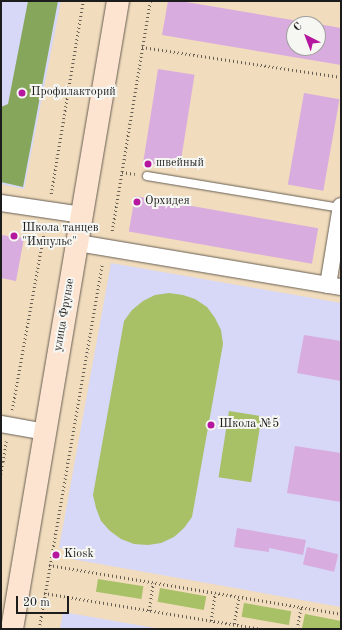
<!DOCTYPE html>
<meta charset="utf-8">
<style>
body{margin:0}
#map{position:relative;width:342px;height:630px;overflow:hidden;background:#f1dcbd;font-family:"Old Standard TT",serif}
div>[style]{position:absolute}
.built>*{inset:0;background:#d7d7f8}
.green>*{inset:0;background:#a8c066;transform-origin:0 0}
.forest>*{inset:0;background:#86a65b}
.building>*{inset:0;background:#d8acde;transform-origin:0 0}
.path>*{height:2.5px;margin-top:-1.25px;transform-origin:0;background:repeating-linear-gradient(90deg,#675f54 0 1px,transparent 0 4px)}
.roads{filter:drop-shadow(0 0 1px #675f54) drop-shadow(0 0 1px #675f54)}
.service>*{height:8px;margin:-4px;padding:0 4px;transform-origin:4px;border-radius:4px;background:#fff}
.minor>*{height:16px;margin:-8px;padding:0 8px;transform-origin:8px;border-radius:8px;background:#fff}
.secondary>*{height:22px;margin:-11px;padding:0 11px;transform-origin:11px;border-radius:11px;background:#fde4d0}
.dots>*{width:11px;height:11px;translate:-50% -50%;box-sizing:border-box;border:2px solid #f6f6f2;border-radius:50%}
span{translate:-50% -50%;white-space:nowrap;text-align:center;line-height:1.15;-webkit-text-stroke:4px #f6f6f2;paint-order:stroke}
.poi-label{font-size:12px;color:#1c1c1c}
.left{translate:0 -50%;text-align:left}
.street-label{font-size:12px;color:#1c1c1c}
.frame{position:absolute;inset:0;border:2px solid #1c1c1c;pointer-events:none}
.north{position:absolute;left:286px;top:16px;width:40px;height:40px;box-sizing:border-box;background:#f6f6f2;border:1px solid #9f9f9c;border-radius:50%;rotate:318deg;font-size:11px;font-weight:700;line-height:16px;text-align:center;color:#1c1c1c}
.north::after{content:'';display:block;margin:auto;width:14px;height:18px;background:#b5179e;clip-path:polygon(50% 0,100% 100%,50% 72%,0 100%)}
.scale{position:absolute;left:16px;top:596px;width:53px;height:18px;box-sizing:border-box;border:2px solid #1c1c1c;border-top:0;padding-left:5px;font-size:12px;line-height:14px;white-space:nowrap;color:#1c1c1c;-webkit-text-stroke:3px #f6f6f2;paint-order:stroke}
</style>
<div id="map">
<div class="built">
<i style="clip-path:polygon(1px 1px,61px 1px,24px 189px,1px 184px)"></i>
<i style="clip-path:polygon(111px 263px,341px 303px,341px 607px,66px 558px,67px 549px,59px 548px)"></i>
<i style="clip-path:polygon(63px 612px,161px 629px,60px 629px)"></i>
</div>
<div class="green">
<i style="clip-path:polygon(169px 293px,183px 295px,195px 299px,207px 307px,215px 318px,221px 330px,223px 344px,192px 517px,184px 528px,174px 537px,161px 543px,148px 545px,134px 544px,121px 539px,110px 531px,101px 521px,96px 508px,93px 495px,124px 321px,132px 310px,143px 301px,155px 295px)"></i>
<i style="left:229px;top:411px;width:33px;height:67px;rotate:9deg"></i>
<i style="left:98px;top:579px;width:46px;height:13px;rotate:9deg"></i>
<i style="left:160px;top:588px;width:47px;height:14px;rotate:10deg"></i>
<i style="left:244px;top:603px;width:48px;height:14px;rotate:10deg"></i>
<i style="clip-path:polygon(305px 614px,341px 621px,341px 629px,302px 628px)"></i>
</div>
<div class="forest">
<i style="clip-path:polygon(28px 1px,58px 1px,23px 187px,1px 182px,1px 107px,8px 104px)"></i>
</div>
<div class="building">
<i style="clip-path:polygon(168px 1px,180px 1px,316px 24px,294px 24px,294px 48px,318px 48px,318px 24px,341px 28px,341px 65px,162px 35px)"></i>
<i style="left:158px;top:69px;width:37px;height:95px;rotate:9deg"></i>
<i style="left:304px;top:93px;width:36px;height:93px;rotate:10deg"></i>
<i style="left:135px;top:196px;width:186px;height:36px;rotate:10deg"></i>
<i style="clip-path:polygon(1px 235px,24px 238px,16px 281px,1px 278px)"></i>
<i style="clip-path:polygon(304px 335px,341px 341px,341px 381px,297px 373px)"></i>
<i style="clip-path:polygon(295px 446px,341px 453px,341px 502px,287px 493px)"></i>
<i style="clip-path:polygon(237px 528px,306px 540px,303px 555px,269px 548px,269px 552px,234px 547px)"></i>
<i style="left:307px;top:547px;width:32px;height:18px;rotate:13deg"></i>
</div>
<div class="path">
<i style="left:142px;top:47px;width:201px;rotate:8.6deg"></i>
<i style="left:122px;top:172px;width:13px;rotate:9deg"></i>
<i style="left:51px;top:194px;width:196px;rotate:-80.6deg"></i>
<i style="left:112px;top:231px;width:233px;rotate:-80.6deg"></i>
<i style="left:12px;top:410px;width:187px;rotate:-79.8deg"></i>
<i style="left:1px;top:462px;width:2px"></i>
<i style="left:3px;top:462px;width:13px;rotate:99deg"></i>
<i style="left:3px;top:462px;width:21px;rotate:-82deg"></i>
<i style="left:49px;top:565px;width:296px;rotate:9.5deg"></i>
<i style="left:44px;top:593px;width:221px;rotate:9.4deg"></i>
<i style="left:149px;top:611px;width:28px;rotate:-82deg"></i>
<i style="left:211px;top:621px;width:28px;rotate:-82deg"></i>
<i style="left:234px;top:624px;width:27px;rotate:-80deg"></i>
<i style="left:39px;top:629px;width:370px;rotate:-80.2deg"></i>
<i style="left:297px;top:629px;width:22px;rotate:-80deg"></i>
</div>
<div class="roads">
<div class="service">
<i style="left:147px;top:176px;width:197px;rotate:9.4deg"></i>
</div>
<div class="minor">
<i style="left:1px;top:203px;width:82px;rotate:8.4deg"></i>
<i style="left:78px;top:243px;width:267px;rotate:9.5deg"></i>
<i style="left:328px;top:285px;width:80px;rotate:-80.7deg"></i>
<i style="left:1px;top:424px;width:46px;rotate:10.1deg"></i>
</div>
<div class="secondary">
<i style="left:12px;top:629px;width:637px;rotate:-80.42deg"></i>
</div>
</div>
<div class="dots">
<i style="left:22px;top:93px;background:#b5179e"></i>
<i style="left:148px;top:164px;background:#b5179e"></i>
<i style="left:137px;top:202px;background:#b5179e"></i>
<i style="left:14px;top:236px;background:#b5179e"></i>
<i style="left:211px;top:425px;background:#b5179e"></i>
<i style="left:56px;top:555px;background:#b5179e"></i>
</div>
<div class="poi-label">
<span class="left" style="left:31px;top:93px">Профилакторий</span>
<span class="left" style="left:156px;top:164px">швейный</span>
<span class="left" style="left:145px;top:202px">Орхидея</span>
<span class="left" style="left:22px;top:236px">Школа танцев<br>"Импульс"</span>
<span class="left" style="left:219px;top:425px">Школа №5</span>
<span class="left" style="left:64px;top:555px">Kiosk</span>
</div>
<div class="street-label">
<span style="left:65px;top:315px;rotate:-80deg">улица Фрунзе</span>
</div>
<div class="frame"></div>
<div class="north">С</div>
<div class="scale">20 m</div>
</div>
